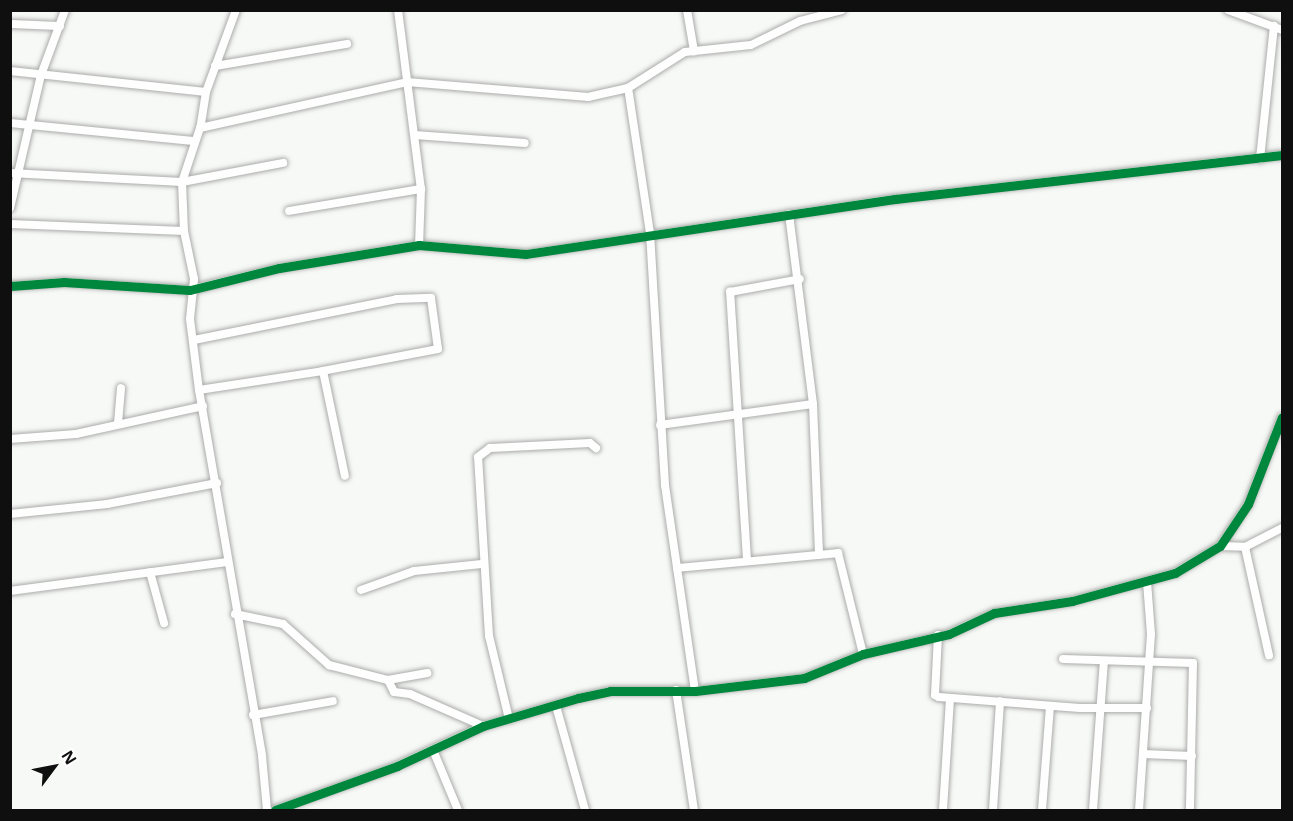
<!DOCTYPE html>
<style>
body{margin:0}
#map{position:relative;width:1293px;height:821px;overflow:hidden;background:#f7f9f7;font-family:"Noto Sans",sans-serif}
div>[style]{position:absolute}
.roads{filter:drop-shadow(0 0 2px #abacaa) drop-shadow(0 0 2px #abacaa)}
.minor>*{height:8px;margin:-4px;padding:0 4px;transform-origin:4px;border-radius:4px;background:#fefefe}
.cycleway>*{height:9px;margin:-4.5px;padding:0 4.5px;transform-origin:4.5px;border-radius:4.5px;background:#00873e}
span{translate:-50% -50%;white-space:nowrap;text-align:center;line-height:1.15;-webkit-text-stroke:4.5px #fff;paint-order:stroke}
.frame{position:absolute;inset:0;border:12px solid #0e0f0e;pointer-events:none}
.north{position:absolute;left:24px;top:737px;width:60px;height:60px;-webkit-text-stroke:4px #fff;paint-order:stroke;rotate:58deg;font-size:16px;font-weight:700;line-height:24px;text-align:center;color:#0e0f0e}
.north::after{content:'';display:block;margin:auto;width:21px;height:27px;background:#0e0f0e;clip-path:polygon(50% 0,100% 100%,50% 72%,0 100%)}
</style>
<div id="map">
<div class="roads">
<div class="minor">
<i style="left:236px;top:10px;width:87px;rotate:110.1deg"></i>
<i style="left:206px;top:92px;width:36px;rotate:99deg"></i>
<i style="left:200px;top:128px;width:57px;rotate:108.4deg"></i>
<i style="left:182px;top:182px;width:49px;rotate:87.7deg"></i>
<i style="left:184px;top:231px;width:49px;rotate:78.2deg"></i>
<i style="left:194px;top:279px;width:40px;rotate:95.7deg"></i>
<i style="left:190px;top:319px;width:72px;rotate:82.8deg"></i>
<i style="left:199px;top:390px;width:371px;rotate:80.2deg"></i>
<i style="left:262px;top:756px;width:54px;rotate:84.7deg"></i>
<i style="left:398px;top:10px;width:180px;rotate:82.7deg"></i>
<i style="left:421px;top:189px;width:56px;rotate:92deg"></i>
<i style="left:687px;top:10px;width:42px;rotate:80.3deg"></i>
<i style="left:1228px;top:10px;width:58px;rotate:20.3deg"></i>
<i style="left:10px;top:24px;width:50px;rotate:2.3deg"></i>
<i style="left:215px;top:66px;width:134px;rotate:-9.5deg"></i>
<i style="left:10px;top:71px;width:197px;rotate:6.1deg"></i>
<i style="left:10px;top:123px;width:184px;rotate:5.6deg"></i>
<i style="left:200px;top:128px;width:212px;rotate:-12.5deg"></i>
<i style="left:407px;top:82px;width:182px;rotate:4.7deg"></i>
<i style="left:588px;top:97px;width:41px;rotate:-12.7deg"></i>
<i style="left:415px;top:135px;width:110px;rotate:4.2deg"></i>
<i style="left:1260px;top:159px;width:134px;rotate:-84deg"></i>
<i style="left:10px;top:173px;width:172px;rotate:3deg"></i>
<i style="left:182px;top:182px;width:103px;rotate:-10.7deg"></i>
<i style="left:10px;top:208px;width:137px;rotate:-76.9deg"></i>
<i style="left:41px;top:75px;width:69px;rotate:-69.7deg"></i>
<i style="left:289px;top:211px;width:134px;rotate:-9.5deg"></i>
<i style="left:789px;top:214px;width:192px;rotate:82.8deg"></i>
<i style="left:813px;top:404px;width:151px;rotate:87.7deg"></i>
<i style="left:10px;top:224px;width:174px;rotate:2.3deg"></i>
<i style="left:10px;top:286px;width:54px;rotate:-4.2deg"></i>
<i style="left:64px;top:282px;width:126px;rotate:3.6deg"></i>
<i style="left:190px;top:290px;width:92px;rotate:-13.9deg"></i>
<i style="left:279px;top:268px;width:142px;rotate:-9.3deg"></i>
<i style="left:419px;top:245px;width:107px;rotate:4.8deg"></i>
<i style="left:526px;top:254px;width:373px;rotate:-8.5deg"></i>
<i style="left:895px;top:199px;width:389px;rotate:-6.5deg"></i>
<i style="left:194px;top:340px;width:207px;rotate:-11.4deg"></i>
<i style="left:397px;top:299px;width:34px;rotate:-2deg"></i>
<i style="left:431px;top:298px;width:51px;rotate:82.2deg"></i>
<i style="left:438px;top:349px;width:117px;rotate:169.2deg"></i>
<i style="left:199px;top:390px;width:125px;rotate:-8.7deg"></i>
<i style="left:323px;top:371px;width:107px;rotate:78.2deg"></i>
<i style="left:118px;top:423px;width:35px;rotate:-85deg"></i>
<i style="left:660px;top:425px;width:154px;rotate:-7.8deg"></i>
<i style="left:10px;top:439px;width:66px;rotate:-4.3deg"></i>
<i style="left:76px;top:434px;width:130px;rotate:-12.4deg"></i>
<i style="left:10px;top:514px;width:98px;rotate:-5.9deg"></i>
<i style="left:107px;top:504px;width:112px;rotate:-10.8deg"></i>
<i style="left:1220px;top:546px;width:25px;rotate:2deg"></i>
<i style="left:1245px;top:547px;width:42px;rotate:-27.2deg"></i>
<i style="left:1245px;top:547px;width:111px;rotate:77.5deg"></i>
<i style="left:747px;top:560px;width:269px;rotate:-93.6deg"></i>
<i style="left:730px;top:292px;width:71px;rotate:-10.5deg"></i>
<i style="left:677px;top:568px;width:162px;rotate:-5.3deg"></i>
<i style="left:838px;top:553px;width:104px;rotate:76.1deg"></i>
<i style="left:150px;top:572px;width:53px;rotate:74.6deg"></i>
<i style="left:361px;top:590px;width:56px;rotate:-19.7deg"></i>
<i style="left:414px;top:571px;width:68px;rotate:-5.9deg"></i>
<i style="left:10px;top:591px;width:219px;rotate:-7.6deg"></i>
<i style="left:235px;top:614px;width:49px;rotate:11.8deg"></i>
<i style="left:283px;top:624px;width:62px;rotate:41.7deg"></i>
<i style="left:329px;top:665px;width:61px;rotate:14.3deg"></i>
<i style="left:388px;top:680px;width:13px;rotate:63deg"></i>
<i style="left:394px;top:692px;width:16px;rotate:7deg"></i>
<i style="left:410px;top:694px;width:80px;rotate:23.7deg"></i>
<i style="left:938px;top:635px;width:60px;rotate:92.9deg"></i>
<i style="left:935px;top:695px;width:4px;rotate:27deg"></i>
<i style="left:939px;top:697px;width:141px;rotate:4.5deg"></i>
<i style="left:1080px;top:708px;width:67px"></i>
<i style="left:1063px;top:659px;width:130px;rotate:1.8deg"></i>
<i style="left:1193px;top:663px;width:147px;rotate:91.2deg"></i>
<i style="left:388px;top:680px;width:40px;rotate:-10deg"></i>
<i style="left:676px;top:690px;width:121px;rotate:81.5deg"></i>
<i style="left:695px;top:691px;width:208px;rotate:-98.3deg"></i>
<i style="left:665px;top:485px;width:252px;rotate:-93.4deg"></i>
<i style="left:650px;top:233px;width:147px;rotate:-98.6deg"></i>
<i style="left:628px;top:88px;width:67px;rotate:-32.3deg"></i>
<i style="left:685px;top:52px;width:66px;rotate:-6.1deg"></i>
<i style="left:751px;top:45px;width:55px;rotate:-26.1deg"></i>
<i style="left:800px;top:21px;width:43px;rotate:-14.7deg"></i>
<i style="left:556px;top:706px;width:108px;rotate:74.4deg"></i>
<i style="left:253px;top:715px;width:81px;rotate:-9.9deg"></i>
<i style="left:509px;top:719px;width:85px;rotate:-103.5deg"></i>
<i style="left:489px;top:636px;width:179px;rotate:-93.5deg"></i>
<i style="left:478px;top:457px;width:15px;rotate:-37deg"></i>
<i style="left:490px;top:448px;width:100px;rotate:-2.9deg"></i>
<i style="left:590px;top:443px;width:8px;rotate:40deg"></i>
<i style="left:433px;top:750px;width:65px;rotate:67.4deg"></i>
<i style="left:1143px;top:754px;width:49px;rotate:2.3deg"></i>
<i style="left:275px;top:810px;width:130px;rotate:-19.8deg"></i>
<i style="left:397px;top:766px;width:95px;rotate:-24.9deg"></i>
<i style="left:483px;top:726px;width:99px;rotate:-16.4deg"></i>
<i style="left:578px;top:698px;width:33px;rotate:-12deg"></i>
<i style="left:610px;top:691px;width:85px"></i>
<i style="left:695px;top:691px;width:110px;rotate:-6.8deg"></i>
<i style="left:804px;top:678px;width:64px;rotate:-22.1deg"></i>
<i style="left:863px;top:654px;width:88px;rotate:-13.1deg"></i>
<i style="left:949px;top:634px;width:50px;rotate:-25deg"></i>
<i style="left:994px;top:613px;width:79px;rotate:-8.7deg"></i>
<i style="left:1072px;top:601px;width:107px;rotate:-15.2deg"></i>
<i style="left:1175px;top:573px;width:52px;rotate:-31deg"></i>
<i style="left:1220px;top:546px;width:50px;rotate:-56.3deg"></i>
<i style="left:1248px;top:504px;width:93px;rotate:-68.7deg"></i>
<i style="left:943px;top:810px;width:110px;rotate:-86.4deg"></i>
<i style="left:993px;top:810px;width:109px;rotate:-86.3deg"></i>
<i style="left:1042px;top:810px;width:104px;rotate:-85.6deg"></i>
<i style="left:1093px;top:810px;width:149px;rotate:-85.8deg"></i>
<i style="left:1139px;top:810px;width:176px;rotate:-86.1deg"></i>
<i style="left:1151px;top:634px;width:52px;rotate:-94.4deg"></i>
</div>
</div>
<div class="cycleway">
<i style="left:10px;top:286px;width:54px;rotate:-4.2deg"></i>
<i style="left:64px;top:282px;width:126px;rotate:3.6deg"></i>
<i style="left:190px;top:290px;width:92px;rotate:-13.9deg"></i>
<i style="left:279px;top:268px;width:142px;rotate:-9.3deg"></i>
<i style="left:419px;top:245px;width:107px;rotate:4.8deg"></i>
<i style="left:526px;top:254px;width:373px;rotate:-8.5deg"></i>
<i style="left:895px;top:199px;width:389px;rotate:-6.5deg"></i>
<i style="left:275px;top:810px;width:130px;rotate:-19.8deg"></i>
<i style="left:397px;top:766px;width:95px;rotate:-24.9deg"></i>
<i style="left:483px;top:726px;width:99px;rotate:-16.4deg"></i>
<i style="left:578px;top:698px;width:33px;rotate:-12deg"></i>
<i style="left:610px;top:691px;width:85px"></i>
<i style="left:695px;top:691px;width:110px;rotate:-6.8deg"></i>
<i style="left:804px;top:678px;width:64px;rotate:-22.1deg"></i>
<i style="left:863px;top:654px;width:88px;rotate:-13.1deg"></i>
<i style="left:949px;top:634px;width:50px;rotate:-25deg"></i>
<i style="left:994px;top:613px;width:79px;rotate:-8.7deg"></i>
<i style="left:1072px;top:601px;width:107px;rotate:-15.2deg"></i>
<i style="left:1175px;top:573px;width:52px;rotate:-31deg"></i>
<i style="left:1220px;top:546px;width:50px;rotate:-56.3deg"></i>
<i style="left:1248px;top:504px;width:93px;rotate:-68.7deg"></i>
</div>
<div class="frame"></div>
<div class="north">N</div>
</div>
